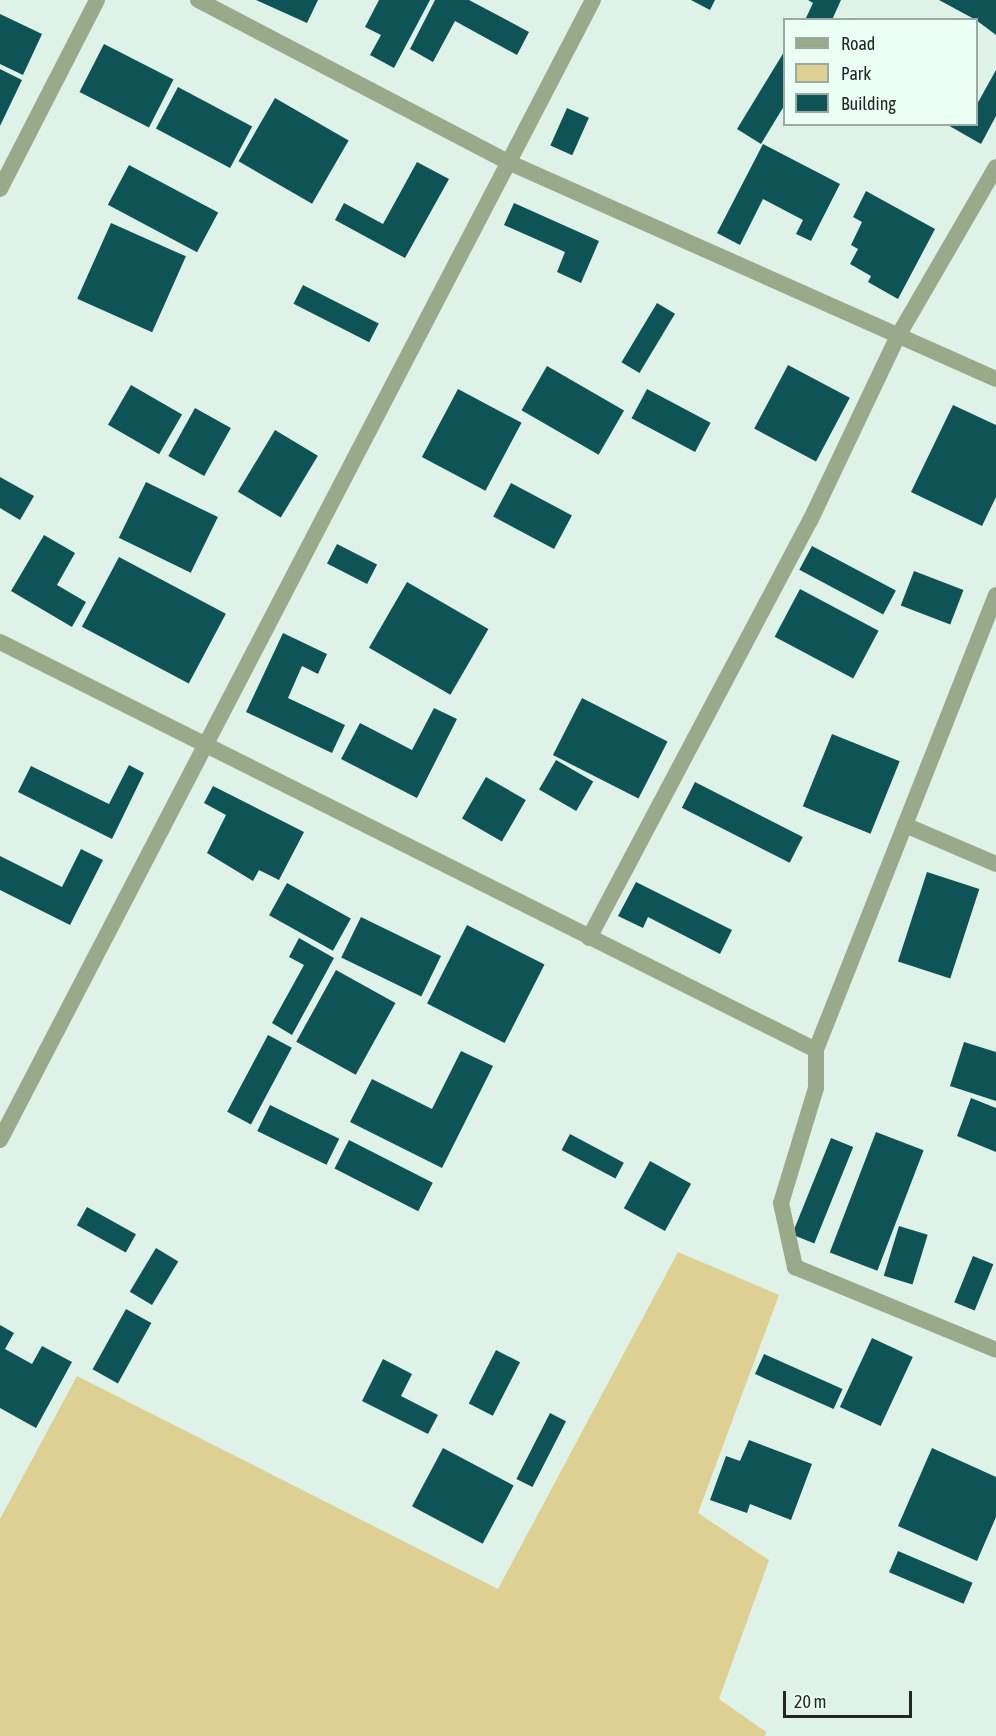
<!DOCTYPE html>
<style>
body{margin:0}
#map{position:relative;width:996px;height:1736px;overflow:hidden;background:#dff2e8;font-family:"Asap Condensed",sans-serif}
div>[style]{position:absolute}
.green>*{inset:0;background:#ded092}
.building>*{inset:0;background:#0e5456;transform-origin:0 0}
.minor>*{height:16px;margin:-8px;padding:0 8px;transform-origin:8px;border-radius:8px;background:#99aa8a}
span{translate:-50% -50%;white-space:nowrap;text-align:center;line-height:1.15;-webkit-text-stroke:6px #ecfff5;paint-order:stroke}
.legend{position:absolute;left:783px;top:18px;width:195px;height:108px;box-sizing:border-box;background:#ecfff5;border:2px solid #9aa9a1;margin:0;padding:8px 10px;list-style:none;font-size:18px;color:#202724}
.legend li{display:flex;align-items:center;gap:12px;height:30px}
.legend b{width:30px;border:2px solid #9aa9a1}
.scale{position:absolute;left:783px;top:1691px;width:129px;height:27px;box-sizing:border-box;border:3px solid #202724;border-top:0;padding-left:8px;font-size:18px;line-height:21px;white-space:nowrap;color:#202724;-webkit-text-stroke:4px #ecfff5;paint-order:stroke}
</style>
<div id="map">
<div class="green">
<i style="clip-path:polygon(678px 1252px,779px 1295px,698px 1513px,769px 1560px,719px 1699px,766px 1732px,765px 1736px,0 1736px,0 1519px,77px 1376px,498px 1589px)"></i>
</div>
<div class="building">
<i style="clip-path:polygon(256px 0,318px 0,307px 23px)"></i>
<i style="clip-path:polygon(379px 0,430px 0,394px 68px,370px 55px,381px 35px,365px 27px)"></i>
<i style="clip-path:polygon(435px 0,469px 0,529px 32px,517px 55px,455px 21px,433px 62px,410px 49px)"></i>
<i style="clip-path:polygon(691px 0,715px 0,710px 10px)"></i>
<i style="clip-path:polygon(808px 0,841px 0,832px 20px,805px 20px,813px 3px)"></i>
<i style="clip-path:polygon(939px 0,996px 0,996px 35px,976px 20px)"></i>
<i style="clip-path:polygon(0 14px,42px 34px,23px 75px,0 64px)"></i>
<i style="left:104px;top:44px;width:78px;height:54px;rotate:27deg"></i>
<i style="clip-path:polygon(784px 52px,784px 106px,761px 144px,737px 129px)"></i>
<i style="clip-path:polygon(0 69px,22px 80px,0 126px)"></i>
<i style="clip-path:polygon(996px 70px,996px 116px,981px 144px,946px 124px,976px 124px,976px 106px)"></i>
<i style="left:178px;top:87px;width:84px;height:47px;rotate:28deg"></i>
<i style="left:275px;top:98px;width:85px;height:73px;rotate:30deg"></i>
<i style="left:567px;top:108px;width:24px;height:41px;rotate:24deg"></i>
<i style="clip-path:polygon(763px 144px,840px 184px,811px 241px,796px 234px,803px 220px,763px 199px,740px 245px,717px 233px)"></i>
<i style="clip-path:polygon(417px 162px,449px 179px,405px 258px,335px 220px,344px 203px,383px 224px)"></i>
<i style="left:129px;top:165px;width:101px;height:45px;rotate:28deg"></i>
<i style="clip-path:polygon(866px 191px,935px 229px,898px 299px,868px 282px,871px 276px,850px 264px,858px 249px,851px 245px,862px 222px,853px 217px)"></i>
<i style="clip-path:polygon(514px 203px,599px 241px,581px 283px,557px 272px,565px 252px,504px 225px)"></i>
<i style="left:111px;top:223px;width:82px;height:83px;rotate:24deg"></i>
<i style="left:303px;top:285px;width:85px;height:21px;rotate:27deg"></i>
<i style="left:657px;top:303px;width:21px;height:69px;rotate:31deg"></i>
<i style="left:788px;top:365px;width:70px;height:72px;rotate:28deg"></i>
<i style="left:547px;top:366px;width:89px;height:51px;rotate:30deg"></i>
<i style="left:131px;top:385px;width:59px;height:46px;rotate:30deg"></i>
<i style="left:458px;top:389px;width:72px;height:77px;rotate:28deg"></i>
<i style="left:647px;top:389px;width:72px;height:33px;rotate:28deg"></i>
<i style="clip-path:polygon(953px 405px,996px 425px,996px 497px,982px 526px,911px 492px)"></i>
<i style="left:195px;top:408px;width:41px;height:55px;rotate:29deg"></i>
<i style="left:275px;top:430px;width:50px;height:72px;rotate:31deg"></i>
<i style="clip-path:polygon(0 477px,34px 496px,20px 520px,0 508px)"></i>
<i style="left:146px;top:482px;width:80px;height:62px;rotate:26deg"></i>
<i style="left:511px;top:483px;width:69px;height:38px;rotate:28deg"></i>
<i style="clip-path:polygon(44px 535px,75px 553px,57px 585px,86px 602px,72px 627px,11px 591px)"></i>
<i style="left:337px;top:544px;width:45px;height:22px;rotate:27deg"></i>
<i style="left:812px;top:546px;width:95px;height:27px;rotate:28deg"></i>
<i style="left:119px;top:557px;width:121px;height:79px;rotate:28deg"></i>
<i style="left:914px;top:571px;width:53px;height:37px;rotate:21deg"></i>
<i style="left:407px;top:582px;width:94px;height:76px;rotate:30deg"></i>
<i style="left:800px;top:589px;width:89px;height:54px;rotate:28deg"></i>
<i style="clip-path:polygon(283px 633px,327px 654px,318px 674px,302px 666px,288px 698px,345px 725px,332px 753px,246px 712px)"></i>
<i style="left:582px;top:698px;width:96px;height:64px;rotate:27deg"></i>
<i style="clip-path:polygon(434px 708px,457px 719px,417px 798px,341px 759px,360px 723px,412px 750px)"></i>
<i style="left:832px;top:734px;width:73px;height:78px;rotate:22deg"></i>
<i style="left:556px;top:760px;width:43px;height:34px;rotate:30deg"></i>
<i style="clip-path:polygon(129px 765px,144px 773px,112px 839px,18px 792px,31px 766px,109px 804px)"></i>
<i style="left:486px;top:777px;width:46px;height:48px;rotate:30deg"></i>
<i style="left:695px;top:782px;width:121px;height:29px;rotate:27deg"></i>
<i style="clip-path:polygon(213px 786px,304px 832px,279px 880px,259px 870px,253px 881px,207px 853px,226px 815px,204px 803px)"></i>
<i style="clip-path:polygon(81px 849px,103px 860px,70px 925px,0 890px,0 856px,62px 887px)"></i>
<i style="left:927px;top:872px;width:55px;height:94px;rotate:18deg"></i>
<i style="clip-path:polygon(636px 882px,732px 930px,720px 954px,648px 917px,643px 928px,618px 916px)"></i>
<i style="left:287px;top:883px;width:73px;height:37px;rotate:29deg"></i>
<i style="left:361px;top:917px;width:89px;height:45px;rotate:26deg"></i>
<i style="left:467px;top:925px;width:87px;height:88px;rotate:27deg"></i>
<i style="clip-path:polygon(299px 938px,334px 958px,292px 1035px,272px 1023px,304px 965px,289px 957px)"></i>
<i style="left:336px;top:970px;width:68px;height:82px;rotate:29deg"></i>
<i style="left:268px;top:1035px;width:27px;height:87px;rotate:28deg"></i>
<i style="clip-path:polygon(964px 1042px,996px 1052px,996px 1101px,950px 1086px)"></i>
<i style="clip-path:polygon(461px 1051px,493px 1066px,442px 1168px,350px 1122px,372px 1079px,432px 1109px)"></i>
<i style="clip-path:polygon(971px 1098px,996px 1108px,996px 1152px,957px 1136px)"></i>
<i style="left:270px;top:1105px;width:77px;height:29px;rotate:26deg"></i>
<i style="left:876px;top:1132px;width:51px;height:129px;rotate:21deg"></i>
<i style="left:570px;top:1134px;width:61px;height:18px;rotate:28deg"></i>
<i style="left:831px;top:1138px;width:24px;height:104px;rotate:22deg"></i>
<i style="left:349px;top:1140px;width:94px;height:32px;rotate:27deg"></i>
<i style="left:650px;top:1161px;width:47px;height:54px;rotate:29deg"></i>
<i style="left:87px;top:1207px;width:56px;height:21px;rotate:29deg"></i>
<i style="left:899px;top:1226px;width:30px;height:52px;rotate:17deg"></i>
<i style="left:156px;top:1248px;width:26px;height:51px;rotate:31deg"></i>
<i style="left:973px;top:1256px;width:22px;height:50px;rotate:22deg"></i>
<i style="left:126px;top:1309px;width:29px;height:69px;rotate:29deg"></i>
<i style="clip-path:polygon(0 1325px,14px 1333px,5px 1349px,32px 1364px,42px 1346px,72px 1362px,36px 1428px,0 1408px)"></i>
<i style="left:872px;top:1338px;width:45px;height:76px;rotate:25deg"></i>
<i style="left:496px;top:1350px;width:27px;height:60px;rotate:27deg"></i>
<i style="left:764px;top:1354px;width:86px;height:22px;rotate:24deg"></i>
<i style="clip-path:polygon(383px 1359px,412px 1374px,401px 1396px,438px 1415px,428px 1434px,362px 1401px)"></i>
<i style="left:550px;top:1413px;width:18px;height:74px;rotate:27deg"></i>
<i style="clip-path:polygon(749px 1440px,812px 1464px,791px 1520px,750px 1504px,747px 1513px,710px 1500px,726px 1456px,740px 1461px)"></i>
<i style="left:443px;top:1448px;width:80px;height:66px;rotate:28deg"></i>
<i style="clip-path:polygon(932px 1448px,996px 1477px,996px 1517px,977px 1561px,898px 1526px)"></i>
<i style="left:898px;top:1551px;width:81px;height:23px;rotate:23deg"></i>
</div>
<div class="minor">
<i style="left:198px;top:0;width:350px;rotate:27.6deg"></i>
<i style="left:508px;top:162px;width:534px;rotate:23.97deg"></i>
<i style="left:0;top:189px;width:212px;rotate:-62.8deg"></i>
<i style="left:996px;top:595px;width:489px;rotate:111.6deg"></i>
<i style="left:816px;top:1050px;width:38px;rotate:90deg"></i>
<i style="left:816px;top:1088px;width:120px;rotate:106.9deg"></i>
<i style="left:781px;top:1203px;width:66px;rotate:77.7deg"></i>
<i style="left:795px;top:1267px;width:217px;rotate:22.4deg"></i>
<i style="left:0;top:642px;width:912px;rotate:26.57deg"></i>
<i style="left:905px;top:825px;width:99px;rotate:23.2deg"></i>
<i style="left:589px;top:938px;width:472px;rotate:-62.1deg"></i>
<i style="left:810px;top:521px;width:205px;rotate:-64.6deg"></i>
<i style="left:898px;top:336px;width:195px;rotate:-59.9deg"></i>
<i style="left:0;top:1140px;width:1285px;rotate:-62.52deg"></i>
</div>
<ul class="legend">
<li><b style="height:8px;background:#99aa8a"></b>Road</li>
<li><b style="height:16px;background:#ded092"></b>Park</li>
<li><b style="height:16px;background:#0e5456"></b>Building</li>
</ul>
<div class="scale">20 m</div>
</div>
